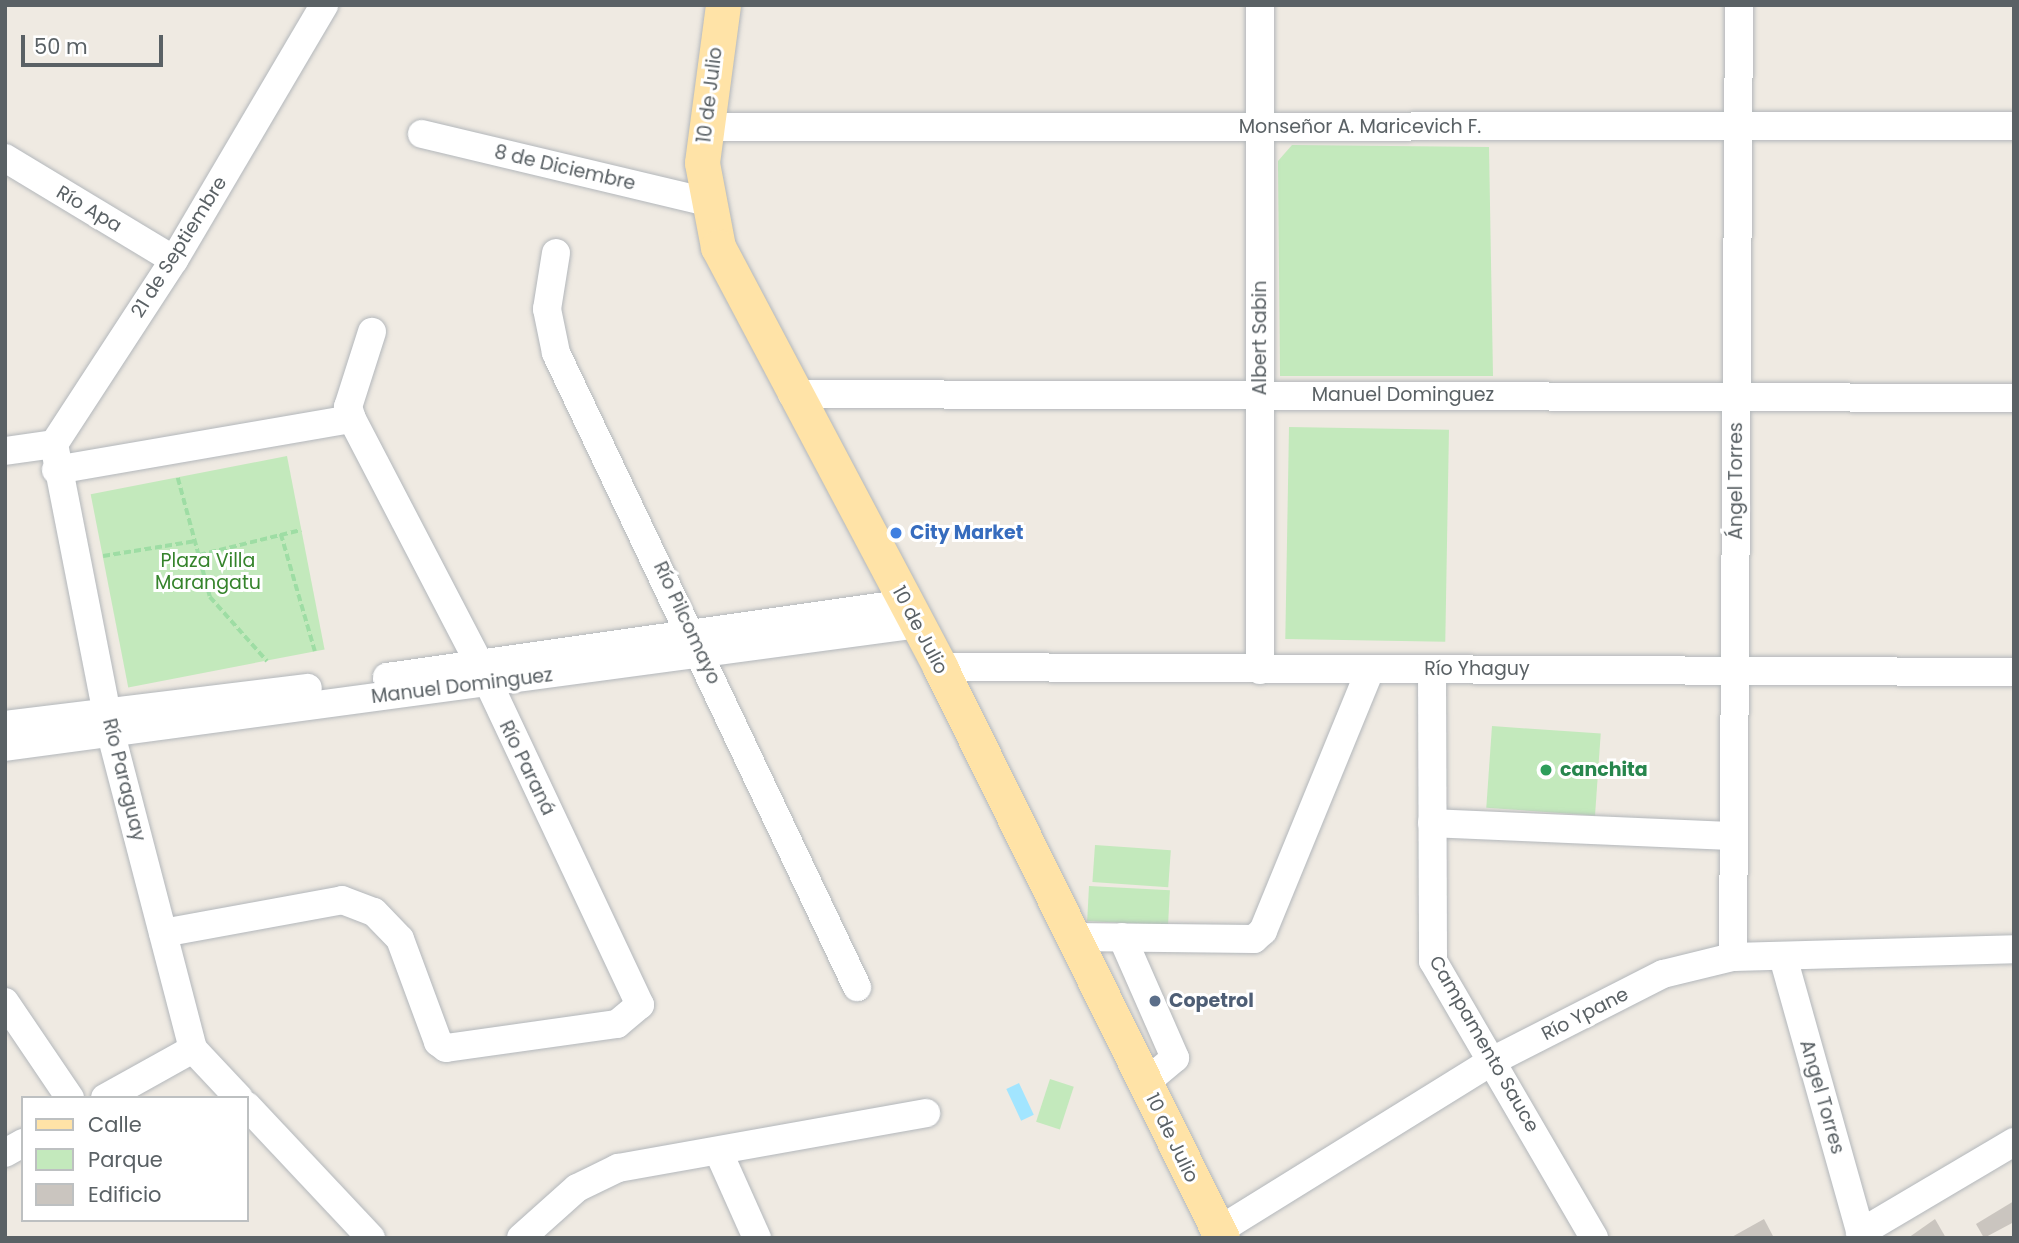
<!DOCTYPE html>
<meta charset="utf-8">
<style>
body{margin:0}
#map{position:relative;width:2019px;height:1243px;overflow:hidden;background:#efeae2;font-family:Poppins,sans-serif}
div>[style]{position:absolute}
.green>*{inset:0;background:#c3e9bc;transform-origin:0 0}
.water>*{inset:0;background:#a2e5ff;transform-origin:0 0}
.building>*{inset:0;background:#cac5bf}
.path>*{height:3.5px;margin-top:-1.75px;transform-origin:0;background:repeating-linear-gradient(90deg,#9edda4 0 7px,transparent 0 10.5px)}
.roads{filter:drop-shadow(0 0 2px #b3b7bb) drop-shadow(0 0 2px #b3b7bb)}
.minor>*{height:28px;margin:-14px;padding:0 14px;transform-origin:14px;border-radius:14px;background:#fff}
.major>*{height:35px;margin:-17.5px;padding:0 17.5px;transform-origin:17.5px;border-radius:17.5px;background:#ffe3a7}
.dots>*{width:19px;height:19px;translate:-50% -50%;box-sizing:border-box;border:4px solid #fff;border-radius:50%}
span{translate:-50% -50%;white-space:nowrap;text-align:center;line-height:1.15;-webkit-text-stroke:6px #fff;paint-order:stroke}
.street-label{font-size:19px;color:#5a6165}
.shop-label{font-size:19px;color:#366cbe;font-weight:700}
.left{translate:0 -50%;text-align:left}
.park-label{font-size:19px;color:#35832b}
.leisure-label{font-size:19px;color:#27864d;font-weight:700}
.service-label{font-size:19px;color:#4e5e75;font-weight:700}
.frame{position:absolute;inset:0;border:7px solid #5a6165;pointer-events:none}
.legend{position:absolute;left:21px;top:1096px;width:228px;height:126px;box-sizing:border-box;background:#fff;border:2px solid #bdc0c1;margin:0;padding:9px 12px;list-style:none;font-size:21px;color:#5a6165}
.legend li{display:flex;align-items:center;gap:14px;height:35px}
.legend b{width:35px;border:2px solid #bdc0c1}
.scale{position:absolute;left:21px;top:35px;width:142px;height:32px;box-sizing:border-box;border:4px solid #5a6165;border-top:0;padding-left:9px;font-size:21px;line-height:24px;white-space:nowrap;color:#5a6165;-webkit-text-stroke:5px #fff;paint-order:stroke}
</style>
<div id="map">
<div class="green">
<i style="clip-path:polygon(1292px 145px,1489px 147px,1493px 376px,1280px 376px,1278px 161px)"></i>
<i style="left:1289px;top:427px;width:160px;height:212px;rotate:1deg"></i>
<i style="left:287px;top:456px;width:197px;height:200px;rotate:79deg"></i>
<i style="left:1492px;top:726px;width:109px;height:82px;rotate:4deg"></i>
<i style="left:1095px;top:845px;width:76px;height:37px;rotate:4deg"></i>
<i style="left:1089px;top:886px;width:81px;height:35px;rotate:3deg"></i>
<i style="left:1050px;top:1079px;width:25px;height:45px;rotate:18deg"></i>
</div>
<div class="water">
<i style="left:1019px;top:1083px;width:35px;height:14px;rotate:65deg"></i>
</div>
<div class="building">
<i style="clip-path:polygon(2014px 1201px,2014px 1222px,1984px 1238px,1976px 1224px)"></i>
<i style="clip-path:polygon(1764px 1219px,1774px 1238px,1730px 1238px)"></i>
<i style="clip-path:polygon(1935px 1219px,1946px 1238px,1908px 1238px)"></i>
</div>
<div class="path">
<i style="left:178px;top:478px;width:123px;rotate:74.9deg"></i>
<i style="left:210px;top:597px;width:86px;rotate:48.3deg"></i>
<i style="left:281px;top:534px;width:122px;rotate:73.8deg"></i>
<i style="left:199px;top:555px;width:105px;rotate:-13.8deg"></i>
<i style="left:103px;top:556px;width:94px;rotate:-9.2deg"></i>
</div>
<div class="roads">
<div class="minor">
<i style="left:705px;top:127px;width:1309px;rotate:-0.04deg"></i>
<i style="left:422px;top:134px;width:294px;rotate:13.4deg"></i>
<i style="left:5px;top:158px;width:197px;rotate:31.1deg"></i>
<i style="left:556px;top:253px;width:57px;rotate:99.1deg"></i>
<i style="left:547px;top:309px;width:45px;rotate:78.4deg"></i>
<i style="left:556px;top:353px;width:702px;rotate:64.6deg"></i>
<i style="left:792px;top:394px;width:1222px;rotate:0.19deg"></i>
<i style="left:54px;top:444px;width:296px;rotate:78.9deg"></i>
<i style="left:111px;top:734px;width:325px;rotate:75.4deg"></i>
<i style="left:193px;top:1049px;width:67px;rotate:46.8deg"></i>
<i style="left:5px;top:451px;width:49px;rotate:-8.1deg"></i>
<i style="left:54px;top:444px;width:220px;rotate:-56.9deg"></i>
<i style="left:174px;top:260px;width:296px;rotate:-59.5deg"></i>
<i style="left:56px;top:470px;width:300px;rotate:-9.8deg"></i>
<i style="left:940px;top:667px;width:1074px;rotate:0.27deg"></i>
<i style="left:1432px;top:669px;width:292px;rotate:89.8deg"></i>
<i style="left:1433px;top:961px;width:320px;rotate:59.8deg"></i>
<i style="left:1260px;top:670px;width:665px;rotate:-90deg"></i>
<i style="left:387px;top:677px;width:525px;rotate:-8.1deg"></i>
<i style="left:5px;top:725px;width:305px;rotate:-7deg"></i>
<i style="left:5px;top:747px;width:921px;rotate:-7.67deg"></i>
<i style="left:1432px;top:823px;width:302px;rotate:2.5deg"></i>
<i style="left:163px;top:933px;width:182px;rotate:-10.4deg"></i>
<i style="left:342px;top:900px;width:34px;rotate:21deg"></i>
<i style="left:374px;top:912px;width:37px;rotate:46deg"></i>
<i style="left:400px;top:939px;width:110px;rotate:69.7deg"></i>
<i style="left:438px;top:1042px;width:10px;rotate:37deg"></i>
<i style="left:446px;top:1048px;width:173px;rotate:-8deg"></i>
<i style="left:617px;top:1024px;width:30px;rotate:-40deg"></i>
<i style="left:640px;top:1005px;width:380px;rotate:-115.2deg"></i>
<i style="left:478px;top:661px;width:273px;rotate:-117.5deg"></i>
<i style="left:352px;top:419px;width:13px;rotate:-108deg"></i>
<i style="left:348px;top:407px;width:79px;rotate:-72.3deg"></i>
<i style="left:1073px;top:937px;width:181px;rotate:0.6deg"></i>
<i style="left:1254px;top:939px;width:12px;rotate:-42deg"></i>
<i style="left:1263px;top:931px;width:282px;rotate:-67.7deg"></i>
<i style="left:1122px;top:937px;width:132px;rotate:66.3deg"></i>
<i style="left:1175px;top:1058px;width:39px;rotate:140deg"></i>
<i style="left:1733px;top:957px;width:952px;rotate:-89.64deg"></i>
<i style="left:1783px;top:957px;width:292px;rotate:74.3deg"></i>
<i style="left:5px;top:1002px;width:116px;rotate:55.9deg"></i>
<i style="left:105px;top:1098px;width:101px;rotate:-29.1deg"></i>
<i style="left:247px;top:1106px;width:181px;rotate:46.8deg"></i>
<i style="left:5px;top:1153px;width:21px;rotate:-29deg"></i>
<i style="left:719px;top:1153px;width:93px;rotate:65.9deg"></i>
<i style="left:1218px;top:1231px;width:325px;rotate:-31.8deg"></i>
<i style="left:1494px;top:1060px;width:190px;rotate:-27deg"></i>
<i style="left:1663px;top:974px;width:72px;rotate:-13.7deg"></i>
<i style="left:1733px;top:957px;width:281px;rotate:-1.6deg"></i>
<i style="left:1860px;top:1233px;width:179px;rotate:-30.6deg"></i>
<i style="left:521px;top:1238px;width:75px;rotate:-41.8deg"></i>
<i style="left:577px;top:1188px;width:46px;rotate:-26deg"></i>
<i style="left:618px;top:1168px;width:313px;rotate:-10.1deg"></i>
</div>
<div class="major">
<i style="left:723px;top:5px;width:159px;rotate:97.6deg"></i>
<i style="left:702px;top:163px;width:86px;rotate:79.2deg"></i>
<i style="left:718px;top:247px;width:475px;rotate:62.1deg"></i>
<i style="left:940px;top:667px;width:637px;rotate:63.72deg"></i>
</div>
</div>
<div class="dots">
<i style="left:896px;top:533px;background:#3f7fe0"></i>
<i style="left:1546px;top:770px;background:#2e9e5b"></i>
<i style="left:1155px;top:1001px;background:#5c6f8a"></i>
</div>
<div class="street-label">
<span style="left:710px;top:95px;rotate:-83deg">10 de Julio</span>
<span style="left:1360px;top:127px">Monseñor A. Maricevich F.</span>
<span style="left:565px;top:168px;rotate:13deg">8 de Diciembre</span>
<span style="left:89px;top:209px;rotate:31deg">Río Apa</span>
<span style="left:179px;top:247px;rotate:-58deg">21 de Septiembre</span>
<span style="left:1260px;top:338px;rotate:-90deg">Albert Sabin</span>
<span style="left:1403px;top:395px">Manuel Dominguez</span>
<span style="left:1736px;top:481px;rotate:-90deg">Ángel Torres</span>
<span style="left:687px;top:623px;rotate:65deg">Río Pilcomayo</span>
<span style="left:920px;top:630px;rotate:62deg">10 de Julio</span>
<span style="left:1477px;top:669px">Río Yhaguy</span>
<span style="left:462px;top:686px;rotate:-7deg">Manuel Dominguez</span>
<span style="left:527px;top:768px;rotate:64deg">Río Paraná</span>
<span style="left:124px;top:780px;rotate:76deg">Río Paraguay</span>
<span style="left:1585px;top:1014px;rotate:-27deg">Río Ypane</span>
<span style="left:1484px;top:1044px;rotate:60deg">Campamento Sauce</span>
<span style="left:1822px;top:1097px;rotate:74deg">Angel Torres</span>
<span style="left:1172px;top:1138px;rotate:64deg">10 de Julio</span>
</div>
<div class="shop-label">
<span class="left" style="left:910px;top:533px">City Market</span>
</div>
<div class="park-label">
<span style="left:208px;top:572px">Plaza Villa<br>Marangatu</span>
</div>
<div class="leisure-label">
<span class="left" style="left:1560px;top:770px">canchita</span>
</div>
<div class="service-label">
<span class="left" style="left:1169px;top:1001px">Copetrol</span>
</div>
<div class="frame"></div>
<ul class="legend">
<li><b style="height:9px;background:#ffe3a7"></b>Calle</li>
<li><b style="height:19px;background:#c3e9bc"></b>Parque</li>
<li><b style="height:19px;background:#cac5bf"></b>Edificio</li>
</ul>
<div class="scale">50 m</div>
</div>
